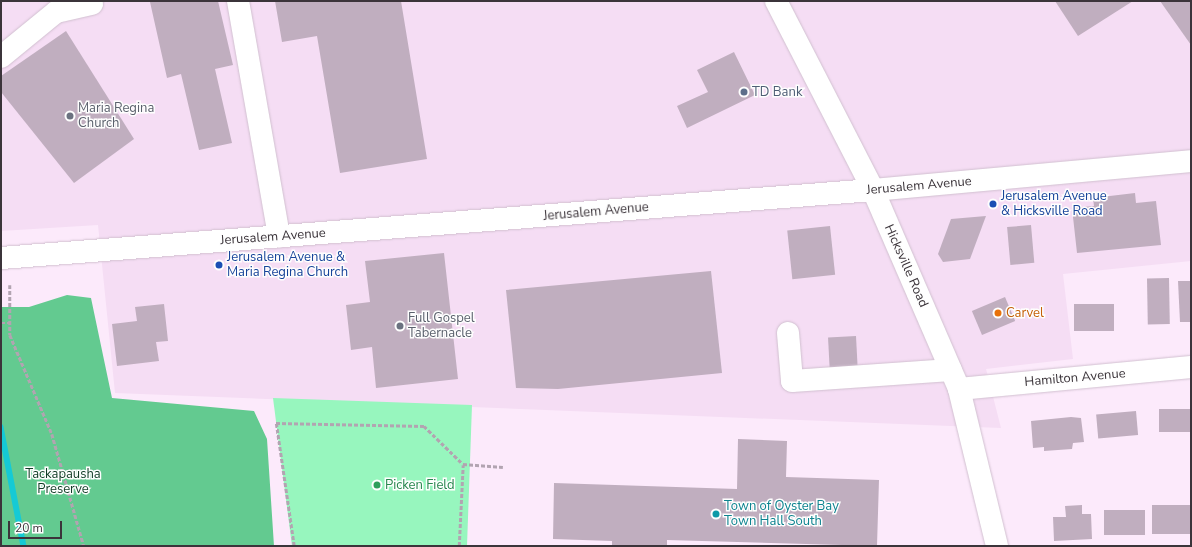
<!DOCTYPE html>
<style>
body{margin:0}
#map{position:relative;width:1192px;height:547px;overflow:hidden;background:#fceafb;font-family:"Nunito Sans",sans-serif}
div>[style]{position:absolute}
.built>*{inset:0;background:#f5ddf4}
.green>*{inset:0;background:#97f6be}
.forest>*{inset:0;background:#63ca90}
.stream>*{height:5.5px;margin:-2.75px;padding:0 2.75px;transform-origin:2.75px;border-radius:2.75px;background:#15cad5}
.building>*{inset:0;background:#c0aebf;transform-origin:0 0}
.path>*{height:2.5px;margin-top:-1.25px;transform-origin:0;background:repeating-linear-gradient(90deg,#b2a4b1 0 4px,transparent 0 6px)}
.roads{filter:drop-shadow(0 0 1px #d1c0d0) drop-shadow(0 0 1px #d1c0d0)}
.minor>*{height:22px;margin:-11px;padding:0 11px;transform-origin:11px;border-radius:11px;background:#fff}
.major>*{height:22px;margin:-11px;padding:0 11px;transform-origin:11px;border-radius:11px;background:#fff}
.dots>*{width:11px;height:11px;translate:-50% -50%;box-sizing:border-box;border:2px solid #fefefe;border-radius:50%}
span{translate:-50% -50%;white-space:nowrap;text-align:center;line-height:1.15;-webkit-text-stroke:3px #fefefe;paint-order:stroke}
.service-label{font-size:13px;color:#4e5e75}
.left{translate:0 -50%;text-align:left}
.worship-label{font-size:13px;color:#5b616d}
.street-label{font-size:13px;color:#3b343a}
.transit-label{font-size:13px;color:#164399}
.food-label{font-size:13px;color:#c56008}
.park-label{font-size:13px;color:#113d26}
.leisure-label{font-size:13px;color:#27864d}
.culture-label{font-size:13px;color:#0d838f}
.frame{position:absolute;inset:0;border:2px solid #3b343a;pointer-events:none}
.scale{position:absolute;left:8px;top:521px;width:54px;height:18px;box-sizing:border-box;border:2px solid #3b343a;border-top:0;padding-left:5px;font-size:12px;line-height:14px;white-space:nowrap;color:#3b343a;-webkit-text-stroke:3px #fefefe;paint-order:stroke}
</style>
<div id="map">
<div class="built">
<i style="clip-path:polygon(1px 1px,1191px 1px,1191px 261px,1063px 274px,1073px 359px,986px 369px,1001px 428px,115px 393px,98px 225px,1px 231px)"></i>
</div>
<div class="green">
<i style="clip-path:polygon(273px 398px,472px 405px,467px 546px,292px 546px)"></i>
</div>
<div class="forest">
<i style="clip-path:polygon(67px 295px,91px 298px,112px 398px,254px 411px,267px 439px,274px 546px,1px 546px,1px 307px,29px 307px)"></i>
</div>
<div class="stream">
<i style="left:1px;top:427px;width:121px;rotate:79.1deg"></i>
</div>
<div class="building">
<i style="clip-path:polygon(218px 1px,233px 65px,215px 69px,232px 143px,199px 150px,181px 74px,167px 78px,150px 2px)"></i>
<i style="clip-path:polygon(275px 1px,401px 1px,427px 159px,340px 173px,317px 36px,282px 42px)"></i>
<i style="clip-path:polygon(1055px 1px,1133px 1px,1078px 36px)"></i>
<i style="clip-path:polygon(1160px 1px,1191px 1px,1191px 45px)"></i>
<i style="clip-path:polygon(66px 31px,134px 139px,74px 183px,1px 92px,1px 76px)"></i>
<i style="clip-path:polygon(734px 52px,755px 95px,687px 128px,677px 106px,708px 92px,697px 70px)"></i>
<i style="clip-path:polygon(1135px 193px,1136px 203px,1156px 201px,1161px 245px,1077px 253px,1072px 208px,1094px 206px,1093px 198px)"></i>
<i style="clip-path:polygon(986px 216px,970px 259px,943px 262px,938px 254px,951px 219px)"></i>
<i style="left:1031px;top:225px;width:38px;height:24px;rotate:85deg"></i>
<i style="left:830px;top:226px;width:49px;height:43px;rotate:84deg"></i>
<i style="clip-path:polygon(444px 253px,458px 379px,376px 388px,372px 347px,351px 350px,346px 305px,370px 302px,365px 261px)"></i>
<i style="clip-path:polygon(711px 271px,722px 373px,558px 389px,516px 388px,506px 290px)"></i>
<i style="left:1169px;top:278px;width:46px;height:22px;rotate:89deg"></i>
<i style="clip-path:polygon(1178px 281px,1191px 281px,1191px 322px,1180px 322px)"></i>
<i style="left:1005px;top:297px;width:26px;height:36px;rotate:67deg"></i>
<i style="clip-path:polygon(164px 304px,168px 341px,156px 342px,159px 361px,117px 366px,112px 324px,137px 321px,135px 307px)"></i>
<i style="left:1074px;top:304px;width:40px;height:27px"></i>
<i style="left:856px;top:336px;width:51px;height:28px;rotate:87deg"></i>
<i style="left:1159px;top:409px;width:32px;height:23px"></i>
<i style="left:1136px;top:411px;width:24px;height:40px;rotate:85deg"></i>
<i style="clip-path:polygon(1071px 417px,1081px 418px,1084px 442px,1073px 443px,1072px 449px,1044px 451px,1044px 447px,1033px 448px,1031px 421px)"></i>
<i style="clip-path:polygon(738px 439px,787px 441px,786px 477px,879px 480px,877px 546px,667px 540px,667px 546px,612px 546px,612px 541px,553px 539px,554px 483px,737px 489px)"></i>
<i style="clip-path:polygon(1082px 505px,1082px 514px,1091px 514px,1092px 539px,1054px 541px,1053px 517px,1066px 517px,1065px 506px)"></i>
<i style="left:1152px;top:505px;width:39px;height:29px"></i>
<i style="left:1104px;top:510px;width:41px;height:25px"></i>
</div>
<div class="path">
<i style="left:10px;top:285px;width:50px;rotate:90deg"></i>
<i style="left:10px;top:335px;width:108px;rotate:67deg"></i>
<i style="left:52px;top:434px;width:116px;rotate:74.1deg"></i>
<i style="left:1px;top:323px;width:9px"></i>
<i style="left:294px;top:546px;width:124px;rotate:-98.3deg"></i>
<i style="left:276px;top:423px;width:148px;rotate:1.2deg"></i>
<i style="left:424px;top:426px;width:54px;rotate:44.3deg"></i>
<i style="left:463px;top:464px;width:40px;rotate:4.3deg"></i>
<i style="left:459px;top:546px;width:81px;rotate:-87.2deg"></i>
</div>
<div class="roads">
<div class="minor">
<i style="left:238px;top:1px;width:239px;rotate:80.1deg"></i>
<i style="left:1px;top:57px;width:71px;rotate:-39.3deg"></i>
<i style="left:56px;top:12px;width:37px;rotate:-13deg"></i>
<i style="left:788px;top:333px;width:48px;rotate:85.2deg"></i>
<i style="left:792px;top:381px;width:159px;rotate:-4deg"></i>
<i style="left:959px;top:389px;width:233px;rotate:-5.4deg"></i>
</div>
<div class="major">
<i style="left:776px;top:1px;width:212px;rotate:62.8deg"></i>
<i style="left:873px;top:190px;width:217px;rotate:66.6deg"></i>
<i style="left:959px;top:389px;width:162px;rotate:76.4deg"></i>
<i style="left:1px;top:258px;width:875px;rotate:-4.46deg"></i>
<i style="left:873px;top:190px;width:319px;rotate:-5.2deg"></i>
</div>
</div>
<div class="dots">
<i style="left:744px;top:92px;background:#5c6f8a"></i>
<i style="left:70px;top:116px;background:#6b7280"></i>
<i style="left:993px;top:204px;background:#1a4fb4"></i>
<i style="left:219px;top:265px;background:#1a4fb4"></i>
<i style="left:998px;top:313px;background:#e8710a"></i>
<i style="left:400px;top:326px;background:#6b7280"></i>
<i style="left:377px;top:485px;background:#2e9e5b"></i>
<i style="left:716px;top:514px;background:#0f9aa8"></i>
</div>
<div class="service-label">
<span class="left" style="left:752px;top:92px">TD Bank</span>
</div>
<div class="worship-label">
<span class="left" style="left:78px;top:116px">Maria Regina<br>Church</span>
<span class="left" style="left:408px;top:326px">Full Gospel<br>Tabernacle</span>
</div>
<div class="street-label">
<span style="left:919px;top:186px;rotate:-5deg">Jerusalem Avenue</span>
<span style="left:596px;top:212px;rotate:-5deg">Jerusalem Avenue</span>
<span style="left:273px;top:237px;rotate:-4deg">Jerusalem Avenue</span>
<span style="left:906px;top:266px;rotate:66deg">Hicksville Road</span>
<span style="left:1075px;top:378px;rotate:-5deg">Hamilton Avenue</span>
</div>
<div class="transit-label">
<span class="left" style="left:1001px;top:204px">Jerusalem Avenue<br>&amp; Hicksville Road</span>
<span class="left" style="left:227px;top:265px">Jerusalem Avenue &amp;<br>Maria Regina Church</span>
</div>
<div class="food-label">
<span class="left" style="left:1006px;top:313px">Carvel</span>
</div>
<div class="park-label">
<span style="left:63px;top:482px">Tackapausha<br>Preserve</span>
</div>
<div class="leisure-label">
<span class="left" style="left:385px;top:485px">Picken Field</span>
</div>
<div class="culture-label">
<span class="left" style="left:724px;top:514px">Town of Oyster Bay<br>Town Hall South</span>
</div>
<div class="frame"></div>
<div class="scale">20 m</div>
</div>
